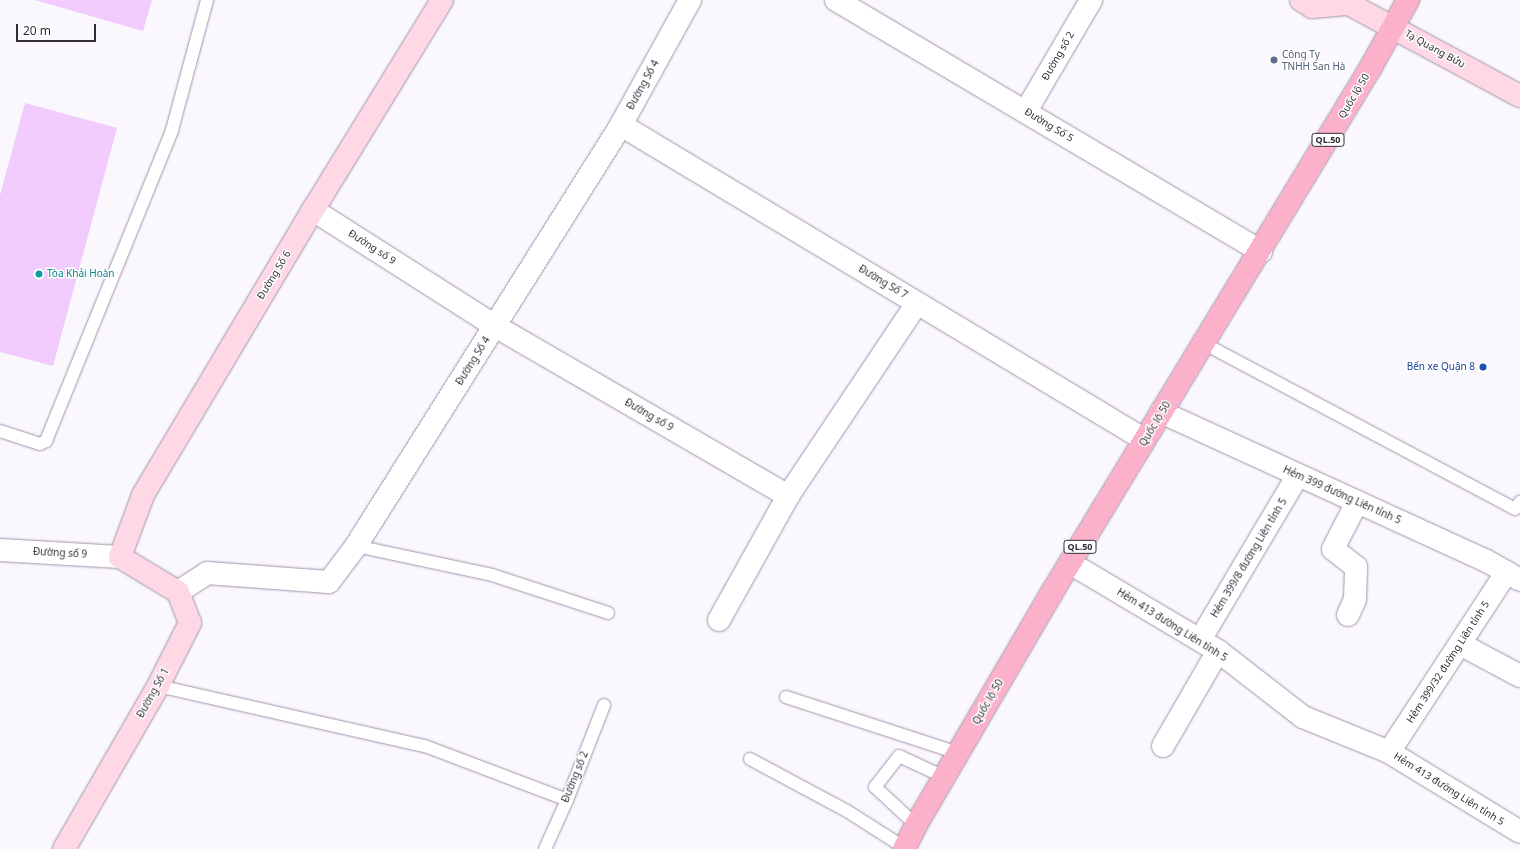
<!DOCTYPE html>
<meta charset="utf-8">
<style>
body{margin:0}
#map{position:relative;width:1520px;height:849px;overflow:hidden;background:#faf7fd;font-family:"Noto Sans",sans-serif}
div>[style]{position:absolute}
.building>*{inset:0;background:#f0cbfb}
.roads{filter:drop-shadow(0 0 1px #a293ac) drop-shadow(0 0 1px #a293ac)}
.lane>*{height:12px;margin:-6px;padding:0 6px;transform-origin:6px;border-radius:6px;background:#fff}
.street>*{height:22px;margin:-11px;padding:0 11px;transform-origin:11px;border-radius:11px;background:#fff}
.secondary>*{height:22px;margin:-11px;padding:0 11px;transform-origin:11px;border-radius:11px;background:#fed8e4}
.primary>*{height:22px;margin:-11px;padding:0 11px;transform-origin:11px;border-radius:11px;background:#fcb1ca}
.dots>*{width:11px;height:11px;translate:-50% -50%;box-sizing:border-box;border:2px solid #fff;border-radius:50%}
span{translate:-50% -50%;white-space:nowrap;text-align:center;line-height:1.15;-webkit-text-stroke:3px #fff;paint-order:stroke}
.shield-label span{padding:1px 3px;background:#fff;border:1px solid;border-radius:3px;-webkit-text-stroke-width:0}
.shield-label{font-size:9px;color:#322c36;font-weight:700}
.street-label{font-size:10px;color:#322c36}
.service-label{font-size:10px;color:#4e5e75}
.left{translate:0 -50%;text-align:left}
.culture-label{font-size:10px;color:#0d838f}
.transit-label{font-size:10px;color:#164399}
.right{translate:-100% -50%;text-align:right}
.scale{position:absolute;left:16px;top:24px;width:80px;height:18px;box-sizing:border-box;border:2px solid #322c36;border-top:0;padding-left:5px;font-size:12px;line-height:14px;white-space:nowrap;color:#322c36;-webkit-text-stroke:3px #fff;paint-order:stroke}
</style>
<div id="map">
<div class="building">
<i style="clip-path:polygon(35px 0,152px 0,143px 31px)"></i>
<i style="clip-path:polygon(25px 103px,117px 128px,53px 366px,0 352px,0 195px)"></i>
</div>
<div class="roads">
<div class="lane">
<i style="left:1203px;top:343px;width:353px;rotate:28deg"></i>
<i style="left:1515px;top:509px;width:9px;rotate:-54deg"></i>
<i style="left:0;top:431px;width:42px;rotate:18deg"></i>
<i style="left:40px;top:444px;width:7px;rotate:-27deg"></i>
<i style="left:46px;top:441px;width:336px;rotate:-67.9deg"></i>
<i style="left:172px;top:130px;width:135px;rotate:-74.9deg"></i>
<i style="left:356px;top:546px;width:139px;rotate:12deg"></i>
<i style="left:492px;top:575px;width:122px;rotate:18.1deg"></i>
<i style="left:158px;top:686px;width:274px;rotate:12.7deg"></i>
<i style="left:425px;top:746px;width:152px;rotate:20.8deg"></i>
<i style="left:786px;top:697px;width:181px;rotate:18deg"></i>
<i style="left:750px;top:759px;width:110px;rotate:28.2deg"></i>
<i style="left:847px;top:811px;width:69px;rotate:32.5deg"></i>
<i style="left:916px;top:825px;width:56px;rotate:-137.2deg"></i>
<i style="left:875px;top:787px;width:39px;rotate:-52deg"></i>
<i style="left:899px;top:756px;width:50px;rotate:25deg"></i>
<i style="left:545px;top:849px;width:54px;rotate:-65.8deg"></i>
<i style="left:567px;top:800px;width:102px;rotate:-68.7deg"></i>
</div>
<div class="street">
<i style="left:836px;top:0;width:494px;rotate:30.6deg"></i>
<i style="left:1026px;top:111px;width:129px;rotate:-59.6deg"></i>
<i style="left:621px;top:125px;width:611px;rotate:31.01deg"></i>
<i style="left:313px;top:210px;width:216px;rotate:32.5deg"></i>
<i style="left:495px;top:326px;width:339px;rotate:30.1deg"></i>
<i style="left:788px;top:496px;width:232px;rotate:-56.2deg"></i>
<i style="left:1161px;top:412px;width:356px;rotate:24.6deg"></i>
<i style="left:1485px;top:560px;width:40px;rotate:29.7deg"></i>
<i style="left:0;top:550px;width:120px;rotate:3.3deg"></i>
<i style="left:1070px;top:563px;width:172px;rotate:30.7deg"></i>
<i style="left:1218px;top:651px;width:108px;rotate:37.8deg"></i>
<i style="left:1303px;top:717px;width:93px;rotate:22.1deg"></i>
<i style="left:1389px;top:752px;width:153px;rotate:31.4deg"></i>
<i style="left:178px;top:592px;width:35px;rotate:-33deg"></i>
<i style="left:207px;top:573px;width:122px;rotate:4.2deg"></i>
<i style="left:329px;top:582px;width:45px;rotate:-53.1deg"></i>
<i style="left:356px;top:546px;width:497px;rotate:-57.8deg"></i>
<i style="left:621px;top:125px;width:143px;rotate:-61.1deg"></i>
<i style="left:1348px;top:615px;width:17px;rotate:-66deg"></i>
<i style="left:1355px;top:599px;width:32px;rotate:-88deg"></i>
<i style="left:1356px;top:567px;width:29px;rotate:-142deg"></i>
<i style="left:1333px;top:549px;width:53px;rotate:-62.9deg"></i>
<i style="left:719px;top:620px;width:142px;rotate:-60.9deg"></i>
<i style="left:1200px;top:640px;width:192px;rotate:-59.3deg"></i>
<i style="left:1460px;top:644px;width:68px;rotate:28.1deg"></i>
<i style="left:1163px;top:746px;width:110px;rotate:-59.9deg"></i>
<i style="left:1389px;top:752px;width:215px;rotate:-56.8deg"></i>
</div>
<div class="secondary">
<i style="left:1301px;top:0;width:13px;rotate:32deg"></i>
<i style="left:1312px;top:7px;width:37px;rotate:-5deg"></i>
<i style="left:1349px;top:4px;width:194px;rotate:28.3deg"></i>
<i style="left:64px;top:849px;width:188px;rotate:-60deg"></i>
<i style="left:158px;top:686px;width:71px;rotate:-63.1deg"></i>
<i style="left:190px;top:623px;width:33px;rotate:-111deg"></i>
<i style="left:178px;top:592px;width:68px;rotate:-148.9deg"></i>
<i style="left:120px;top:557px;width:66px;rotate:-69.6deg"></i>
<i style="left:143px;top:495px;width:332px;rotate:-59.2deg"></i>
<i style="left:313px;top:210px;width:246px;rotate:-58.4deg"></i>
</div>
<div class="primary">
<i style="left:904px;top:849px;width:27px;rotate:-63deg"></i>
<i style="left:916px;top:825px;width:268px;rotate:-59.7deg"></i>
<i style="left:1051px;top:594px;width:617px;rotate:-58.73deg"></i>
<i style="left:1371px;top:67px;width:77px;rotate:-61.1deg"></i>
</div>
</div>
<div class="dots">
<i style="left:1274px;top:60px;background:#5c6f8a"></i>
<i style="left:39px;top:274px;background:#0f9aa8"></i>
<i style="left:1483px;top:367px;background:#1a4fb4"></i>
</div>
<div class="shield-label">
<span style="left:1328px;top:140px">QL.50</span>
<span style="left:1080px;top:547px">QL.50</span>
</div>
<div class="street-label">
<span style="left:1435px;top:49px;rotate:29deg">Tạ Quang Bửu</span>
<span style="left:1058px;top:56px;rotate:-60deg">Đường số 2</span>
<span style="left:643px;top:85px;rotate:-61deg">Đường Số 4</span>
<span style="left:1354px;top:96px;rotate:-59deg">Quốc lộ 50</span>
<span style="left:1049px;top:125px;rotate:31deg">Đường Số 5</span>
<span style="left:372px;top:247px;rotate:33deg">Đường số 9</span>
<span style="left:274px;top:275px;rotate:-59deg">Đường Số 6</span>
<span style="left:883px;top:282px;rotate:31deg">Đường Số 7</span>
<span style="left:473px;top:361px;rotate:-58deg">Đường Số 4</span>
<span style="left:649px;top:415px;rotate:30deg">Đường số 9</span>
<span style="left:1155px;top:424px;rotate:-59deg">Quốc lộ 50</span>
<span style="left:1342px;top:495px;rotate:24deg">Hẻm 399 đường Liên tỉnh 5</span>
<span style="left:60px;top:553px;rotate:3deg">Đường số 9</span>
<span style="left:1249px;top:558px;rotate:-59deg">Hẻm 399/8 đường Liên tỉnh 5</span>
<span style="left:1172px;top:625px;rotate:32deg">Hẻm 413 đường Liên tỉnh 5</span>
<span style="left:1448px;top:662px;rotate:-57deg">Hẻm 399/32 đường Liên tỉnh 5</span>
<span style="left:153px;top:693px;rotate:-61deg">Đường Số 1</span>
<span style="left:988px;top:702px;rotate:-60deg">Quốc lộ 50</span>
<span style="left:575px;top:777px;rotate:-68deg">Đường số 2</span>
<span style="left:1449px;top:789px;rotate:32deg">Hẻm 413 đường Liên tỉnh 5</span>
</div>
<div class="service-label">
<span class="left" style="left:1282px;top:60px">Công Ty<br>TNHH San Hà</span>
</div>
<div class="culture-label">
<span class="left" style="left:47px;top:274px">Tòa Khải Hoàn</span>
</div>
<div class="transit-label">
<span class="right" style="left:1475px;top:367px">Bến xe Quận 8</span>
</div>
<div class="scale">20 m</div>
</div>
